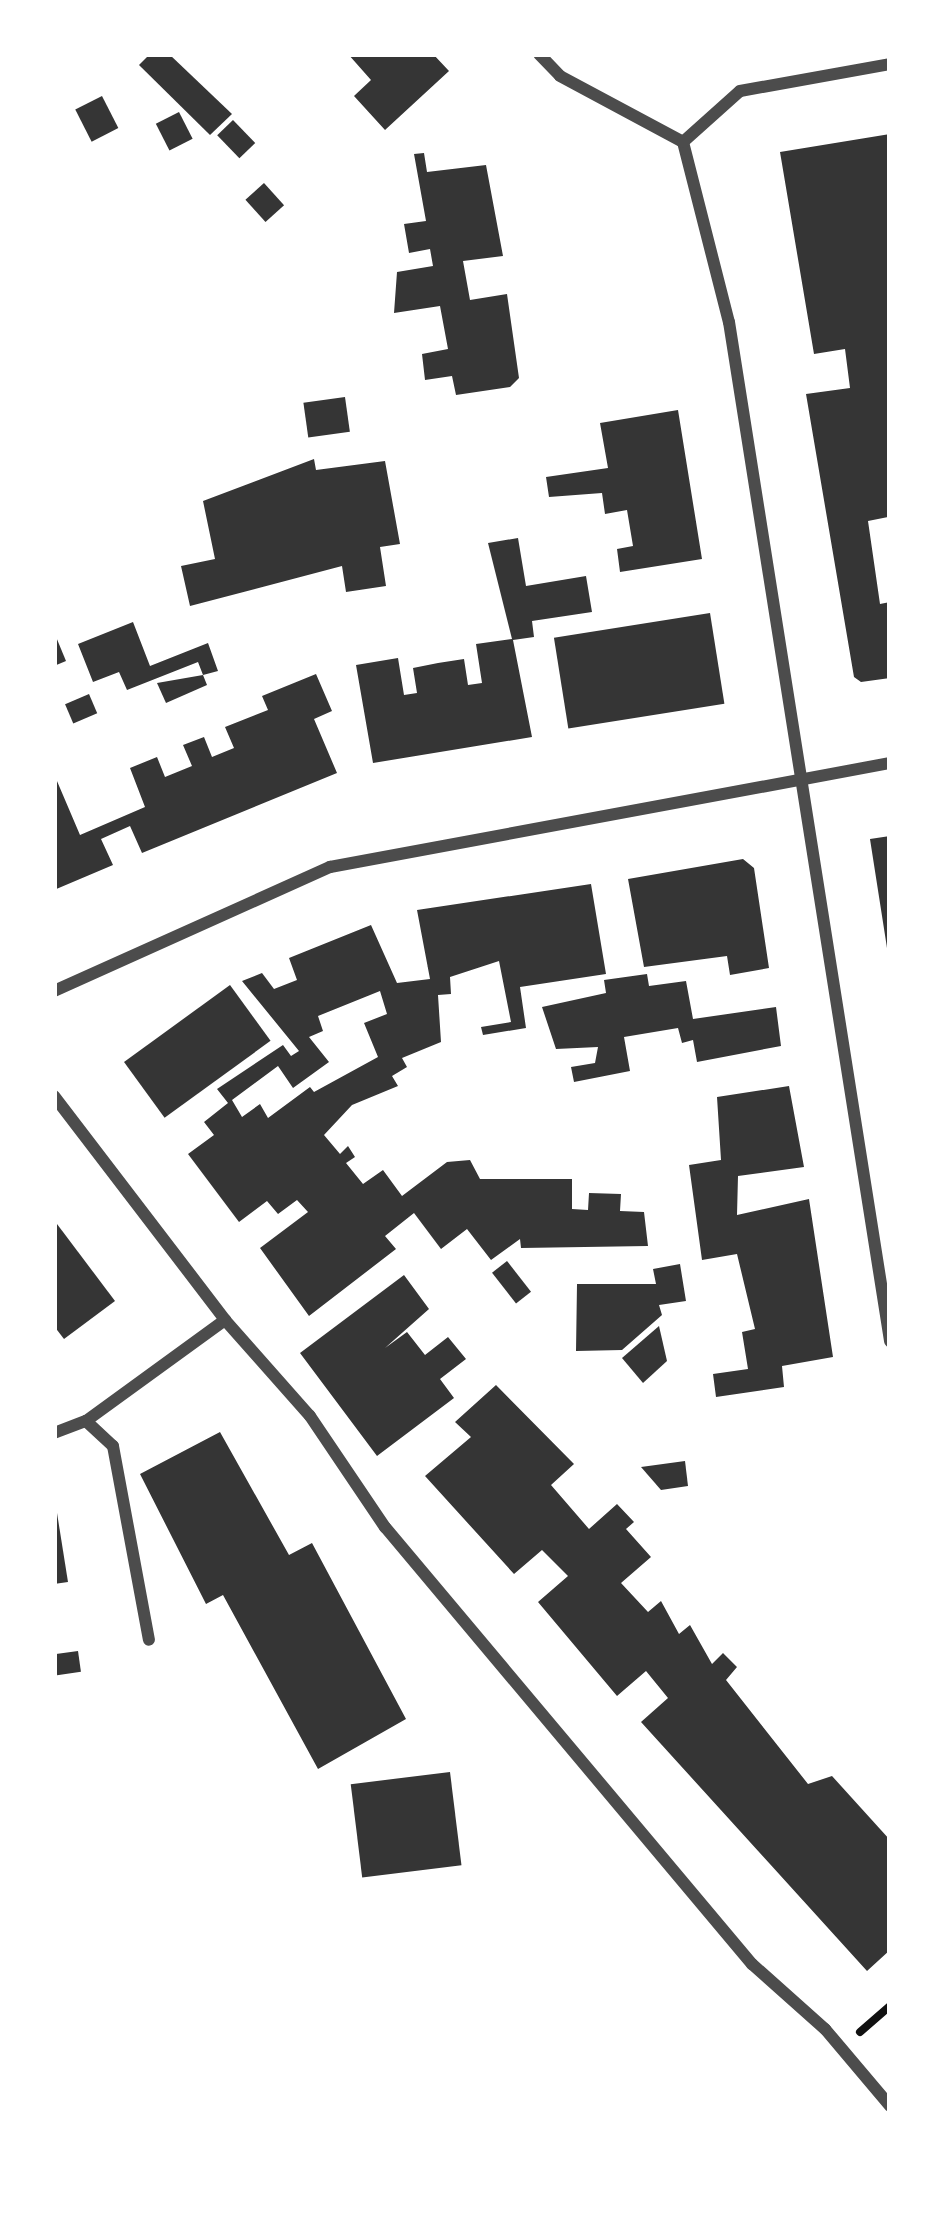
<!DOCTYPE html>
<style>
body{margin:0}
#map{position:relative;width:944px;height:2217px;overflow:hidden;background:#fff;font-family:Overpass,sans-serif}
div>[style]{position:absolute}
.building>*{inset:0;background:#353535;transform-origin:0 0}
.path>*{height:8px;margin:-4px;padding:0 4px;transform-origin:4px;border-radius:4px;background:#111}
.minor>*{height:12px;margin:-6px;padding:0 6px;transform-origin:6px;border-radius:6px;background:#4c4c4c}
span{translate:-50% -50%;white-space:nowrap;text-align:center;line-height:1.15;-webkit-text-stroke:12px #fff;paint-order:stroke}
.frame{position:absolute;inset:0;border:57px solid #fff;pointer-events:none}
</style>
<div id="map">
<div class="building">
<i style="clip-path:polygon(150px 54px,169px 54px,232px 114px,210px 135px,139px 65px)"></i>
<i style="clip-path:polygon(348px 54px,433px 54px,449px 71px,385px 130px,354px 96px,371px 80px)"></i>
<i style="left:102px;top:96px;width:36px;height:30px;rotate:63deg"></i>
<i style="left:179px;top:112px;width:30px;height:26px;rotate:63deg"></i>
<i style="left:233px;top:120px;width:32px;height:22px;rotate:46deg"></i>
<i style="clip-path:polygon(890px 134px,890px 498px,888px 517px,868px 521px,880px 604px,890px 602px,890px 678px,861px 682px,854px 677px,806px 394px,850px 388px,845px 349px,814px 354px,780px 152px)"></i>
<i style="clip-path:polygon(424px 153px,427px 172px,486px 165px,503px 256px,463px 261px,470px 300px,507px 294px,519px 378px,510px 387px,456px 395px,452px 376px,425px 380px,422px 354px,448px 349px,440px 306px,394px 313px,397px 272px,433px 266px,430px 249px,409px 253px,404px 224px,426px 221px,414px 154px)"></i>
<i style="left:264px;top:183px;width:30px;height:25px;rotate:48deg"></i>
<i style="left:345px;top:397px;width:35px;height:42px;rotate:82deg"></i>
<i style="clip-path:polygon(678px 410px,702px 559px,620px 572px,617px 549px,633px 546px,627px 510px,605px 514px,602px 493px,549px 497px,546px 477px,608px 468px,600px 423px)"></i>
<i style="clip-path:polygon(314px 459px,316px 470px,385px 461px,400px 544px,380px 547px,386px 586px,346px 592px,342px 566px,190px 606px,181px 566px,215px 559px,203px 501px)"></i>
<i style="clip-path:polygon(518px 538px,526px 586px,586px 576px,592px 612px,532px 621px,534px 637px,513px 640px,532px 737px,373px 763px,356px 665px,398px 658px,404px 695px,417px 693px,413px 668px,438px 663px,464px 659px,468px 685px,482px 683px,476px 644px,512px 639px,488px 543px)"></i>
<i style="left:710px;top:613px;width:92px;height:158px;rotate:81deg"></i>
<i style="clip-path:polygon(133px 622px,150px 666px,208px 643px,218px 671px,203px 675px,198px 662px,127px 690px,119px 672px,93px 682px,78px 644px)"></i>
<i style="clip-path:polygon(54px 632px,66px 661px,54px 666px)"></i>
<i style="clip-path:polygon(316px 674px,332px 711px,314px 719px,337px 773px,142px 853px,130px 826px,101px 839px,113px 865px,54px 890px,54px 774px,80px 835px,145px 807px,130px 768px,157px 757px,165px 777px,192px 766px,183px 745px,204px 737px,212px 757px,234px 748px,225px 727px,268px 710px,262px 696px)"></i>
<i style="clip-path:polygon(203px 675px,207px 685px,166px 703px,157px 683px)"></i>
<i style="left:89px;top:694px;width:21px;height:26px;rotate:67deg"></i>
<i style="clip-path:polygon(890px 836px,890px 948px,887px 948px,870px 839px)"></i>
<i style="clip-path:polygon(743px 859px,754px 868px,769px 968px,730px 975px,727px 956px,644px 967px,628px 879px)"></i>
<i style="clip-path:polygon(evenodd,591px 884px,606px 974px,520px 987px,526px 1028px,483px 1035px,481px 1027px,511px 1022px,499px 961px,450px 977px,451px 994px,438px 995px,441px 1042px,402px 1058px,407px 1067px,392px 1076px,398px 1086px,352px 1105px,324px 1135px,340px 1154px,348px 1146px,355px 1157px,346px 1163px,363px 1184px,383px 1170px,402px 1196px,447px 1162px,470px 1160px,480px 1179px,572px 1179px,572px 1209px,588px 1210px,589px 1193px,621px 1194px,620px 1211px,644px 1212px,648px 1246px,521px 1248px,520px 1239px,491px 1260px,467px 1229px,441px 1249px,414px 1213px,385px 1236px,396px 1249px,309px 1316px,260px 1248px,308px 1212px,297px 1200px,278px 1214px,267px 1201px,239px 1222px,188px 1154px,214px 1135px,204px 1122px,228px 1103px,217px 1089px,283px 1045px,291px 1056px,299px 1051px,242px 981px,262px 973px,274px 989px,297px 980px,289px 958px,371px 925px,397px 983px,430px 979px,417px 910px,591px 884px,380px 991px,387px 1014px,364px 1023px,378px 1057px,314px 1092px,310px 1087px,268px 1118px,260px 1104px,242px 1117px,232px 1100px,278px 1066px,293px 1088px,329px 1062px,309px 1037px,323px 1031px,318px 1016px,380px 991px)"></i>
<i style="clip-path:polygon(647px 974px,649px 986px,686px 981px,693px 1019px,776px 1007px,781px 1046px,697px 1062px,693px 1040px,682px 1043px,678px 1028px,624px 1037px,630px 1071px,574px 1082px,571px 1067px,595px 1063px,598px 1047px,556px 1049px,542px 1007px,606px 993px,604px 980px)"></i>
<i style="left:230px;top:985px;width:69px;height:131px;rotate:54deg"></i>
<i style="clip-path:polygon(789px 1086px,804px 1167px,738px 1176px,737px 1215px,809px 1199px,833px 1357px,782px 1366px,784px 1387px,716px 1397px,713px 1374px,748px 1369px,742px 1332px,755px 1329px,737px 1254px,702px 1260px,689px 1165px,721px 1160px,717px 1097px)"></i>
<i style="clip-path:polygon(54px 1220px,115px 1301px,64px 1339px,54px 1326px)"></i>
<i style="left:507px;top:1261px;width:39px;height:19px;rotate:52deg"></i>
<i style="clip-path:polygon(680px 1264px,686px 1301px,659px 1305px,662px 1315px,622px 1350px,576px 1351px,577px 1284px,656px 1284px,653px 1269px)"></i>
<i style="clip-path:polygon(404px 1275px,429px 1309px,385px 1348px,407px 1332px,425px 1355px,448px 1337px,466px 1359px,440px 1379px,454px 1398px,377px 1456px,300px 1353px)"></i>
<i style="clip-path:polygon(659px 1326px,667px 1361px,643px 1383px,622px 1358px)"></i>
<i style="clip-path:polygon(496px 1385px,574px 1464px,551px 1485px,589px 1529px,617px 1504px,634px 1522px,626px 1529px,651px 1557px,621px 1583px,648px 1612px,661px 1601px,679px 1634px,690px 1625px,712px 1664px,723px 1653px,737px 1667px,726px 1680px,808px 1784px,832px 1776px,890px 1840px,890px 1950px,867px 1971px,641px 1722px,668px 1698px,646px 1671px,617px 1696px,538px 1602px,568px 1576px,542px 1550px,514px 1574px,425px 1476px,471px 1437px,455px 1422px)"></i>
<i style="clip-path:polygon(220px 1432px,289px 1555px,312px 1543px,406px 1719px,318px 1769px,223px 1595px,206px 1604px,140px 1474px)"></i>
<i style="clip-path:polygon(685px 1461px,688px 1486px,661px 1490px,641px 1467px)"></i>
<i style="clip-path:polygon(54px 1494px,68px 1582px,54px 1584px)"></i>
<i style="left:78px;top:1651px;width:21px;height:24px;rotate:82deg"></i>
<i style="left:450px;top:1772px;width:94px;height:100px;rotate:83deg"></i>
</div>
<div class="path">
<i style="left:860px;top:2032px;width:40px;rotate:-41deg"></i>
</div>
<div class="minor">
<i style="left:539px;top:54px;width:30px;rotate:46deg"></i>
<i style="left:560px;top:76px;width:140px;rotate:28.2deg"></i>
<i style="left:683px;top:142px;width:186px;rotate:75.7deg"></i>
<i style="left:729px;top:322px;width:1032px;rotate:81.02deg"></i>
<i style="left:683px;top:142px;width:76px;rotate:-41.8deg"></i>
<i style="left:740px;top:91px;width:152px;rotate:-10.2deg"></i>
<i style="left:54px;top:991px;width:303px;rotate:-24.2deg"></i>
<i style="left:330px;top:867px;width:570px;rotate:-10.52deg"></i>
<i style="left:54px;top:1096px;width:282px;rotate:52.6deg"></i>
<i style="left:225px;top:1320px;width:128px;rotate:48.5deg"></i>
<i style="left:310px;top:1416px;width:134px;rotate:56deg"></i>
<i style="left:385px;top:1527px;width:571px;rotate:49.98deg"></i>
<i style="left:752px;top:1964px;width:98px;rotate:41.7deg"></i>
<i style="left:825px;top:2029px;width:101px;rotate:49.8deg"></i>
<i style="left:86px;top:1421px;width:172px;rotate:-36deg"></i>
<i style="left:54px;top:1433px;width:34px;rotate:-21deg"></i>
<i style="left:86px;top:1421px;width:37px;rotate:43deg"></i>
<i style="left:113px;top:1446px;width:197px;rotate:79.5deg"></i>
</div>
<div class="frame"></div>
</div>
